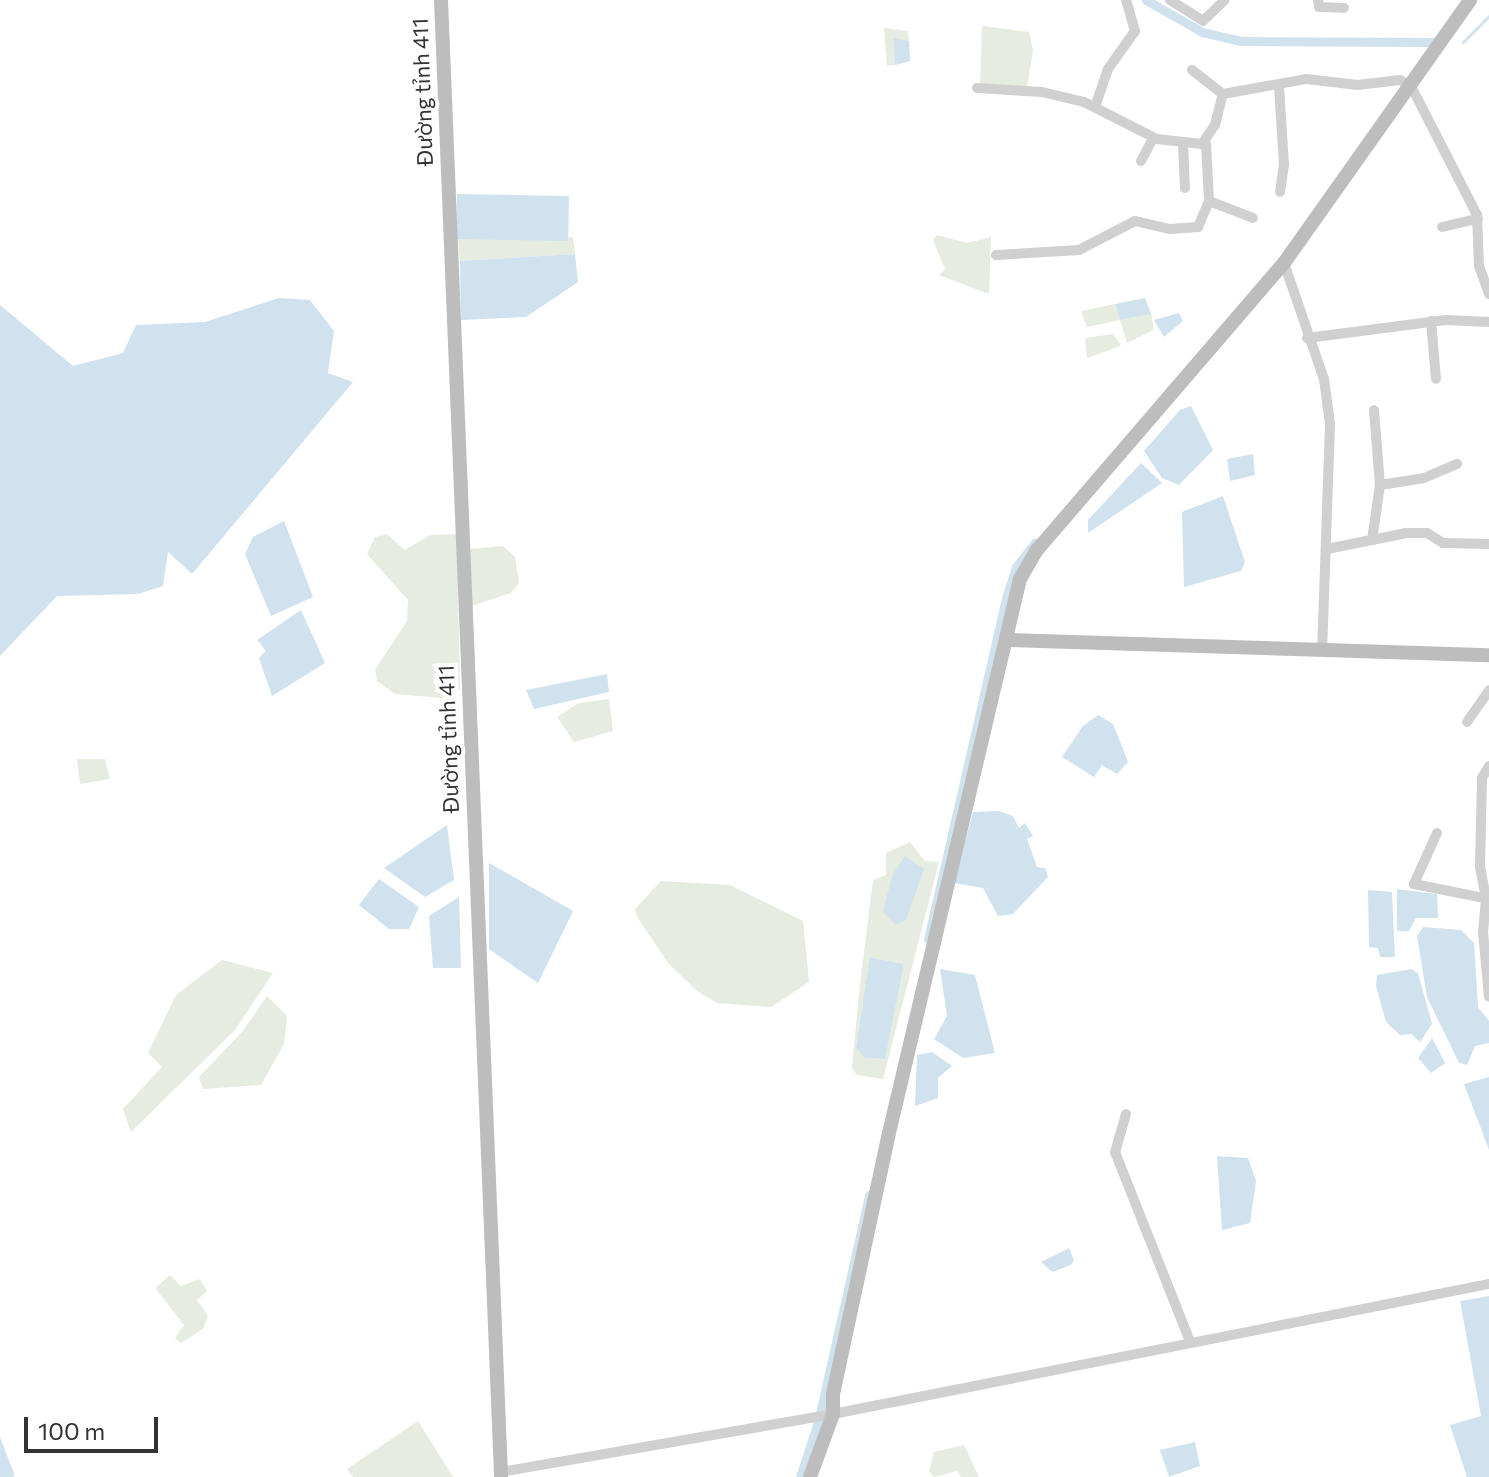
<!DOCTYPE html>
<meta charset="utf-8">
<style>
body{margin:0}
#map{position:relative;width:1489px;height:1477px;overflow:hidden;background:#fff;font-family:Commissioner,sans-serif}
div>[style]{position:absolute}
.green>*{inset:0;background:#e6ecdf}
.water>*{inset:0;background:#cfe2ee;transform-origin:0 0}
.stream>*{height:3px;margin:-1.5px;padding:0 1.5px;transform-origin:1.5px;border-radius:1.5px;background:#cfe2ee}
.canal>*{height:9px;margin:-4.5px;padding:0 4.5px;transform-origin:4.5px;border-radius:4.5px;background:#cfe2ee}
.street>*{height:10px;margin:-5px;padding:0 5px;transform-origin:5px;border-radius:5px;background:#d0d0d0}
.secondary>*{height:14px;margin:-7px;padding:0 7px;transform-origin:7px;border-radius:7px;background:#bdbdbd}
span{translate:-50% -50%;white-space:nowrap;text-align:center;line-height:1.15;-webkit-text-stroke:8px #fff;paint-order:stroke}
.street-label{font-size:22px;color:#333}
.scale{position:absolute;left:24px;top:1417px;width:134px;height:36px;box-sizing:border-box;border:4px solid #333;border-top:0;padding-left:10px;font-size:24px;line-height:28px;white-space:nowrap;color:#333;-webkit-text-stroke:6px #fff;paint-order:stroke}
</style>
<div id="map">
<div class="green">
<i style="clip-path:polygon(982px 26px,1029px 32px,1033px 50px,1027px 88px,980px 85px)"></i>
<i style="clip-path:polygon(884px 28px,908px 31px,909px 41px,893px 39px,895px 65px,887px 66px)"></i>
<i style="clip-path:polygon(937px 235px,967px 243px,991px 237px,989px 294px,939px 275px,945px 269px,933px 240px)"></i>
<i style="clip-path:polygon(573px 237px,575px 254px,460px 261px,458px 239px)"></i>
<i style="clip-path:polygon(1115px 304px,1120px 320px,1151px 314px,1154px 330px,1127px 343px,1120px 320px,1087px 327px,1081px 311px)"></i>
<i style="clip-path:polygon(1113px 334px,1121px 346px,1087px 358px,1085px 338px)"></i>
<i style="clip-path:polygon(387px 534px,405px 550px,430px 535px,457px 534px,460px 689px,442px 698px,395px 694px,377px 681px,375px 670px,407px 621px,408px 600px,367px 554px,375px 537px)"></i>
<i style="clip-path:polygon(503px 546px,515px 557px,519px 583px,511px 593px,471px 606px,469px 549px)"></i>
<i style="clip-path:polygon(609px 699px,613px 731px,574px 742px,557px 717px,579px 703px)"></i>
<i style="clip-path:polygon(77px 759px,105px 759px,110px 779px,80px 784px)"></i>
<i style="clip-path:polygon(evenodd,910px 842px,925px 861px,939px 862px,883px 1079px,857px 1075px,852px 1068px,859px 993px,873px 880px,886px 875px,886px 853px,910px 842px,871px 957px,904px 964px,884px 1059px,865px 1058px,856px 1047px,871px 957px)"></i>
<i style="clip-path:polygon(661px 881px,730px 885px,803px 921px,809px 982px,771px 1007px,717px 1003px,697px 991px,668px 963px,637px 917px,635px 909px)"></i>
<i style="clip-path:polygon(222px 960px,273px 973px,235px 1030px,131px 1132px,123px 1109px,162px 1067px,148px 1053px,176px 995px)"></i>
<i style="clip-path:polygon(267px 996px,287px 1016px,284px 1044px,261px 1085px,203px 1089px,199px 1077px,242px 1032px)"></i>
<i style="clip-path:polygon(170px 1275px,181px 1286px,200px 1279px,207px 1291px,197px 1300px,208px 1316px,203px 1329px,181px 1343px,175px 1338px,184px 1325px,155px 1288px)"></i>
<i style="clip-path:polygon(418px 1421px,453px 1477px,353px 1477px,347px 1469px)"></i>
<i style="clip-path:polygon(964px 1445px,979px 1477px,961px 1477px,957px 1471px,934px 1477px,929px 1472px,934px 1452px)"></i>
</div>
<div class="water">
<i style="clip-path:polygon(893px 38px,909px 41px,910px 61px,895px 65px)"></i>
<i style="left:457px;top:194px;width:112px;height:45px;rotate:1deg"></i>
<i style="clip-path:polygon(575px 254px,578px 282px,526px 317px,461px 320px,460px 261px)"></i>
<i style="clip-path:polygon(279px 298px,310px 300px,334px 331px,328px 373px,353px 382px,192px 574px,168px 552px,163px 586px,138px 594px,57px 596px,0 656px,0 305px,73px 366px,123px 353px,136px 325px,205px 322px)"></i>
<i style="clip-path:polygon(1145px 298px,1151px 314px,1120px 320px,1115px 304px)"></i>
<i style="clip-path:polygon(1179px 313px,1183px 321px,1164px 337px,1154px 320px)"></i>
<i style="clip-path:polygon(1191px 406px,1213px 450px,1179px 485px,1162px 478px,1144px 451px,1180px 410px)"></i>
<i style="clip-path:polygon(1253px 454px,1255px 475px,1230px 481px,1227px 459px)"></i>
<i style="clip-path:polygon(1141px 463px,1162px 483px,1088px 533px,1088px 520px)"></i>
<i style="clip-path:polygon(1223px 496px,1245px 562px,1241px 571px,1184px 587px,1182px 512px)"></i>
<i style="clip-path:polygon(284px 521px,313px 597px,271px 616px,245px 554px,253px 537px)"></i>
<i style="clip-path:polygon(301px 610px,325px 663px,272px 696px,259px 658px,266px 651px,257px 640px)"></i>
<i style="clip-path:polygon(607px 674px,609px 692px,534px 709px,526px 690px)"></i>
<i style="clip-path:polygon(1098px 715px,1113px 724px,1128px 762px,1117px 774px,1102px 765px,1094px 777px,1062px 757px,1083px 726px)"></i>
<i style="clip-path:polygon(999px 811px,1013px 816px,1019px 828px,1025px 823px,1033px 836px,1027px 839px,1037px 867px,1045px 868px,1048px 877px,1013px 914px,998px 916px,983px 888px,954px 883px,973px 812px)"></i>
<i style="clip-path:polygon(447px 825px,454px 880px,425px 897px,384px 868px)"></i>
<i style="clip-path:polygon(905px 856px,924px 869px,906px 920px,896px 925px,883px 912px,892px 876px)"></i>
<i style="clip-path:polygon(489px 863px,573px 911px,538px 983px,489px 949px)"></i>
<i style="clip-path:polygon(379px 879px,419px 907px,409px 929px,389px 929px,359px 905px)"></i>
<i style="clip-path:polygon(1397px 889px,1437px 894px,1438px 918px,1416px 918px,1409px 931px,1397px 931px)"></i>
<i style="clip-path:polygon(1368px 890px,1392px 892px,1395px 957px,1380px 957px,1378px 948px,1369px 947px)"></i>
<i style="clip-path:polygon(459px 897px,461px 968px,433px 968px,429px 916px)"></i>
<i style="clip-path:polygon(1423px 927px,1461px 930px,1474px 943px,1478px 1007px,1489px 1021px,1489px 1043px,1475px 1046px,1467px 1065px,1459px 1063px,1427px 997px,1417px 936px)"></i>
<i style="clip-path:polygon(870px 957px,904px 964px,885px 1059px,865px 1058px,856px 1048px)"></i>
<i style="clip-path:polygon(940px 969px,975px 975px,995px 1053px,963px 1058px,934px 1039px,947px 1016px)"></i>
<i style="clip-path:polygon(1411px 969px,1418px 973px,1432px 1024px,1420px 1042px,1411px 1034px,1400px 1035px,1386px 1022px,1376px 986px,1377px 975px)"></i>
<i style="clip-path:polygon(1432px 1038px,1445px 1063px,1431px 1073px,1418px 1058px)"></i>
<i style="clip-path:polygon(932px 1052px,952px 1066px,938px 1078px,938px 1098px,915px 1106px,917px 1055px)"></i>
<i style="clip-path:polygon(1489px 1077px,1489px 1150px,1464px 1084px)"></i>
<i style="clip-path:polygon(1217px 1156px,1248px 1158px,1256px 1181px,1250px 1223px,1222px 1230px)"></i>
<i style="clip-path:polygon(1069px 1248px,1074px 1260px,1071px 1265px,1052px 1272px,1041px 1262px)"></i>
<i style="clip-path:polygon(1489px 1296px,1489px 1477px,1467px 1477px,1450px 1425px,1481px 1416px,1460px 1301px)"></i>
<i style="clip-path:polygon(0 1437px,15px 1476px,12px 1477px,0 1477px)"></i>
<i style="clip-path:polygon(1195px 1442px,1200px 1466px,1169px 1477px,1160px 1450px)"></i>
</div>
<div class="stream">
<i style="left:1463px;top:42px;width:37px;rotate:-45deg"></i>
</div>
<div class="canal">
<i style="left:1146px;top:0;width:64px;rotate:29.7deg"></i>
<i style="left:1202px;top:32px;width:40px;rotate:13deg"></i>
<i style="left:1241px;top:41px;width:193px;rotate:0.3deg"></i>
<i style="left:928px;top:939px;width:350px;rotate:-77.1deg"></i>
<i style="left:1006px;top:598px;width:33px;rotate:-72deg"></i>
<i style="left:1016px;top:567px;width:31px;rotate:-52deg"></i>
<i style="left:800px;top:1477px;width:58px;rotate:-71.9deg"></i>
<i style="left:818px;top:1422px;width:233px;rotate:-77.3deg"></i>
</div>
<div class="street">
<i style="left:1170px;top:0;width:39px;rotate:32deg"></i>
<i style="left:1203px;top:21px;width:30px;rotate:-44deg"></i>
<i style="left:1318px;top:0;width:7px;rotate:82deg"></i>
<i style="left:1319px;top:7px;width:25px;rotate:2deg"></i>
<i style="left:1192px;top:70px;width:39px;rotate:38deg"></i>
<i style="left:1279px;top:87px;width:77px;rotate:86.3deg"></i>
<i style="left:1284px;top:164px;width:28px;rotate:98deg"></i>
<i style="left:977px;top:88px;width:65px;rotate:3.5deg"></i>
<i style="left:1042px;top:92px;width:43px;rotate:13.4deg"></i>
<i style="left:1084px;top:102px;width:82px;rotate:26.9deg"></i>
<i style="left:1157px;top:139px;width:45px;rotate:6.3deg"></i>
<i style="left:1202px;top:144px;width:23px;rotate:-56deg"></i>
<i style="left:1215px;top:125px;width:32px;rotate:-76deg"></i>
<i style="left:1223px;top:94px;width:84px;rotate:-10.2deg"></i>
<i style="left:1306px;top:79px;width:52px;rotate:6.6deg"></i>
<i style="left:1358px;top:85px;width:42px;rotate:-6.8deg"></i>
<i style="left:1400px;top:80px;width:13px;rotate:29deg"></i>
<i style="left:1411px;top:86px;width:145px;rotate:62.9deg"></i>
<i style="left:1477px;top:215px;width:51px;rotate:87.8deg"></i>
<i style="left:1479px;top:266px;width:30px;rotate:70deg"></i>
<i style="left:1095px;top:107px;width:40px;rotate:-71.1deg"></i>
<i style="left:1108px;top:69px;width:47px;rotate:-54.6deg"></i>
<i style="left:1135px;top:31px;width:32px;rotate:-106deg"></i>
<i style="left:1183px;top:143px;width:45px;rotate:87.5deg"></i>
<i style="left:1206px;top:143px;width:58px;rotate:87deg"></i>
<i style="left:1209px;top:201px;width:47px;rotate:21.1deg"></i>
<i style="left:1141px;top:161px;width:26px;rotate:-62deg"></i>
<i style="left:1442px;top:227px;width:37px;rotate:-13deg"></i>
<i style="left:996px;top:255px;width:83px;rotate:-3.4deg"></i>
<i style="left:1079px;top:250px;width:63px;rotate:-27.4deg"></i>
<i style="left:1135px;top:221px;width:36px;rotate:13deg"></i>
<i style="left:1170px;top:229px;width:28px;rotate:-4deg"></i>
<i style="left:1198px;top:227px;width:28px;rotate:-67deg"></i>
<i style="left:1284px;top:263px;width:123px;rotate:71deg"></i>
<i style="left:1324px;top:379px;width:45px;rotate:82.4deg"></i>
<i style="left:1330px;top:424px;width:225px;rotate:92deg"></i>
<i style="left:1431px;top:321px;width:58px;rotate:85.1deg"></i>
<i style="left:1307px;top:338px;width:140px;rotate:-7.4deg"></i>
<i style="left:1446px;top:320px;width:43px;rotate:2.7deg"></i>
<i style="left:1380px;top:485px;width:45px;rotate:-9deg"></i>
<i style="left:1424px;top:478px;width:36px;rotate:-23deg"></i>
<i style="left:1372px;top:540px;width:56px;rotate:-81.7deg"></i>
<i style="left:1380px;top:485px;width:75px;rotate:-94.6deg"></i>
<i style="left:1327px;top:549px;width:81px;rotate:-11.4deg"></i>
<i style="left:1406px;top:533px;width:21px"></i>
<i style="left:1427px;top:533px;width:19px;rotate:32deg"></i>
<i style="left:1443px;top:543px;width:46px;rotate:1.2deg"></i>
<i style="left:1467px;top:722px;width:39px;rotate:-55deg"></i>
<i style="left:1489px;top:766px;width:14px;rotate:120deg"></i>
<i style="left:1482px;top:778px;width:89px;rotate:91.3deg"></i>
<i style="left:1480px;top:867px;width:32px;rotate:79deg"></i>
<i style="left:1486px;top:898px;width:34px;rotate:95deg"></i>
<i style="left:1483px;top:932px;width:65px;rotate:84.7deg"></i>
<i style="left:1437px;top:833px;width:56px;rotate:114.3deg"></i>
<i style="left:1414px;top:884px;width:76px;rotate:11.3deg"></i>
<i style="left:1126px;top:1114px;width:40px;rotate:106deg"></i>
<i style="left:1115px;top:1152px;width:203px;rotate:68.4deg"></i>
<i style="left:501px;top:1472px;width:337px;rotate:-9.9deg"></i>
<i style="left:833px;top:1414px;width:669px;rotate:-11.21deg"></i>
</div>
<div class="secondary">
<i style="left:441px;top:0;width:1478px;rotate:87.67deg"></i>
<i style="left:1007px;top:640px;width:482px;rotate:1.8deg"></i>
<i style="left:810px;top:1477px;width:67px;rotate:-69.9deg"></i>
<i style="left:833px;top:1414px;width:20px;rotate:-90deg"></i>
<i style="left:833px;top:1394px;width:267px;rotate:-77.9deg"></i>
<i style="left:889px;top:1133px;width:569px;rotate:-76.7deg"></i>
<i style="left:1020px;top:579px;width:34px;rotate:-60deg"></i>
<i style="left:1037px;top:550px;width:379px;rotate:-49.3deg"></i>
<i style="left:1284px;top:263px;width:322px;rotate:-54.7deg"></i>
</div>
<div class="street-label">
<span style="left:422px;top:92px;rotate:-92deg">Đường tỉnh 411</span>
<span style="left:448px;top:739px;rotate:-92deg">Đường tỉnh 411</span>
</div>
<div class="scale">100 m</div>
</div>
